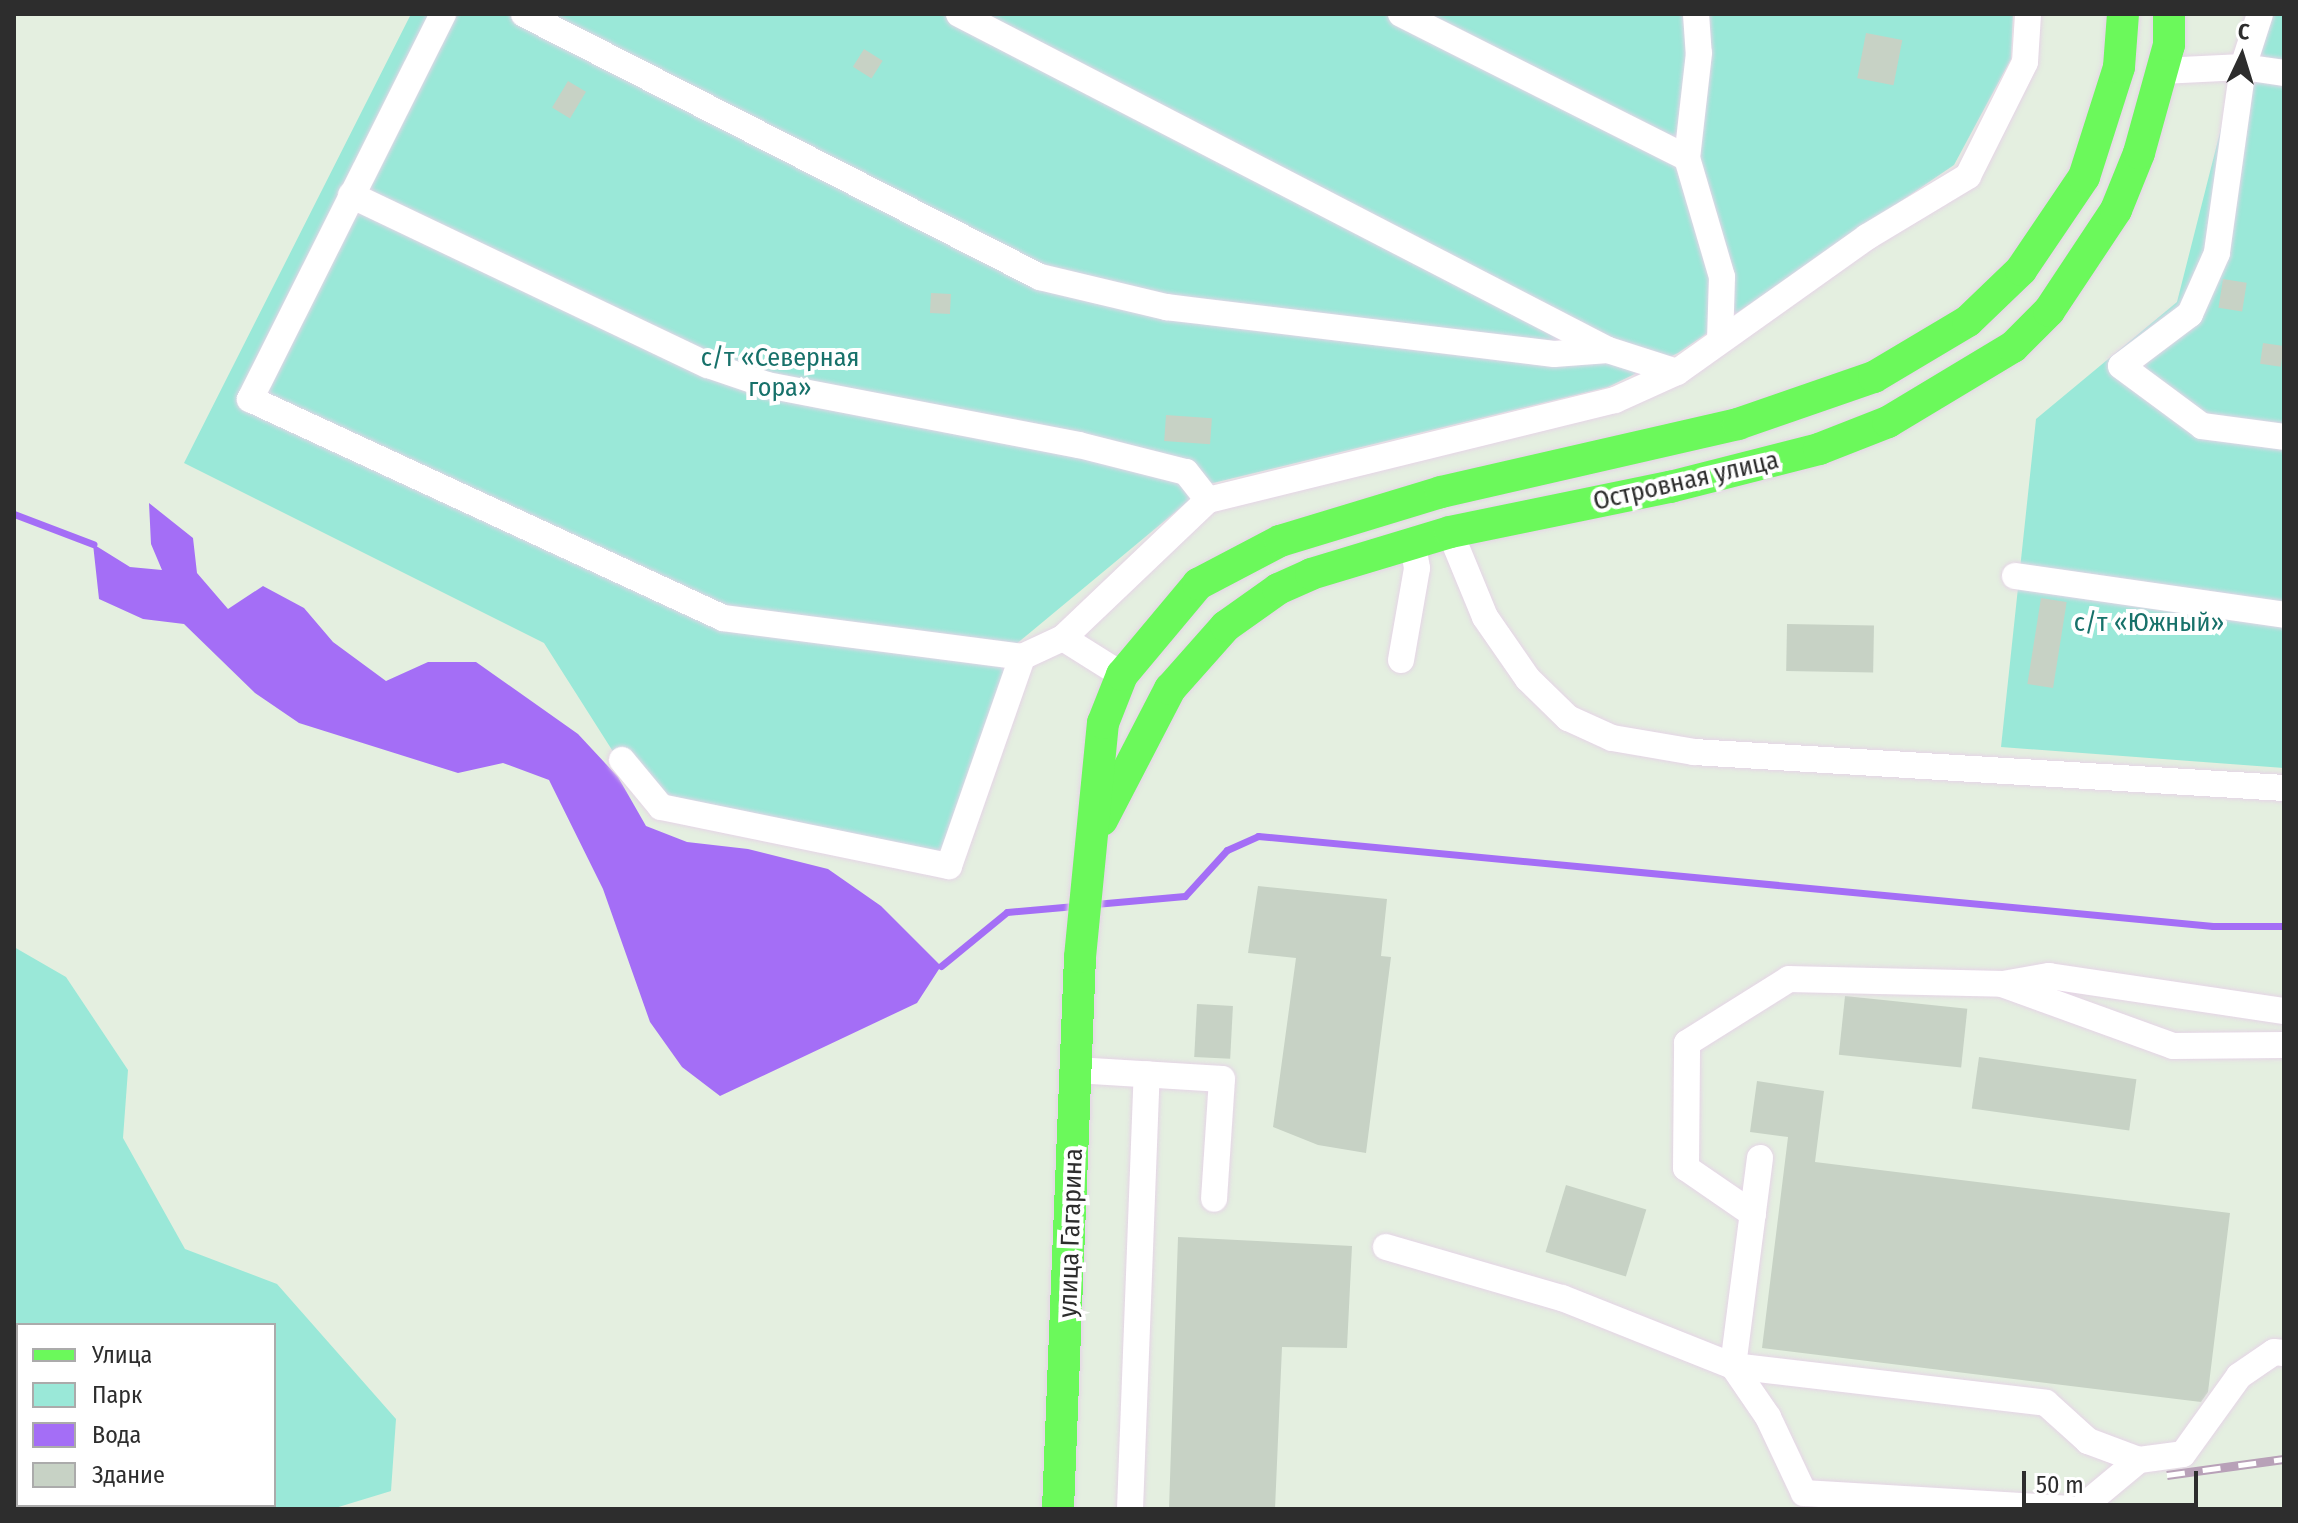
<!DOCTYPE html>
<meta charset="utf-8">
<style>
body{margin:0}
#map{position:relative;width:2298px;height:1523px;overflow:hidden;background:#e4efe0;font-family:"Fira Sans Condensed",sans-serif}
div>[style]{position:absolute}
.green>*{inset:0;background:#9ae8d8}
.water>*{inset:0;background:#a46ef6}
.stream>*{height:7px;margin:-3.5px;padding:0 3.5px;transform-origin:3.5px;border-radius:3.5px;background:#a46ef6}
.building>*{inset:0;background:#c7d2c5;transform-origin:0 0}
.roads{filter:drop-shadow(0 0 2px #e5d4e6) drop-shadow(0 0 2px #e5d4e6)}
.minor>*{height:26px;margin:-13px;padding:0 13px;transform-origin:13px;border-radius:13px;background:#fff}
.major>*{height:32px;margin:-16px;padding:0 16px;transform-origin:16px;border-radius:16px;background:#6bf95b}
.rail>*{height:9px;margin-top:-4.5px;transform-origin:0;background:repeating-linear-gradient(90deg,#fff 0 18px,#b8a1b8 0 36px);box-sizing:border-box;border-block:2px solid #b8a1b8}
span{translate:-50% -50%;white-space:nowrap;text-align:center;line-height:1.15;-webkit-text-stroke:8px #fff;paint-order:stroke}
.park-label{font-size:26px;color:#17716a}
.street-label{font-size:26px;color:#2d2d2d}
.frame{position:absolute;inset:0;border:16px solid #2d2d2d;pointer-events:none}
.legend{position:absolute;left:16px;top:1323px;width:260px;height:184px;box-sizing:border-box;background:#fff;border:2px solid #ababab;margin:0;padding:10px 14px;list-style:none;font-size:24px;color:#2d2d2d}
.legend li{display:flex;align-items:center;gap:16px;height:40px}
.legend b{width:40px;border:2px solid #ababab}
.north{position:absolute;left:2202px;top:16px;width:80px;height:80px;-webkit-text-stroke:6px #fff;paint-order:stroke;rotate:4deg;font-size:22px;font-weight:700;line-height:32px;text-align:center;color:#2d2d2d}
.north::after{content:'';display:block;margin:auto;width:28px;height:36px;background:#2d2d2d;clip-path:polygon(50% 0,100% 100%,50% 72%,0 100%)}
.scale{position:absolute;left:2022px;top:1471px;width:176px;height:36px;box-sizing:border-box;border:4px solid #2d2d2d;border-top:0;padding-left:10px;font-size:24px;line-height:28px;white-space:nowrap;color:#2d2d2d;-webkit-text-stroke:6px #fff;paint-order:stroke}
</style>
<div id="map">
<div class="green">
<i style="clip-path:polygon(411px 14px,2013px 14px,2011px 59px,1954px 165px,1678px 353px,1608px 387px,1209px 484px,1014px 646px,938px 877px,654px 816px,544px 643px,184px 463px)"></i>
<i style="clip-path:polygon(2250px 14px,2284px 14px,2284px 768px,2001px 747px,2036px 419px,2177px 302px)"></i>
<i style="clip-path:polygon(evenodd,14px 947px,66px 977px,128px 1070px,123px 1138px,185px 1249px,277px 1284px,396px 1419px,391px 1491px,332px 1509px,14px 1509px,14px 947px,18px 1325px,274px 1325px,274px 1505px,18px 1505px,18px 1325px)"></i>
</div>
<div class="water">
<i style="clip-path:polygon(149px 503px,193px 538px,197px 573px,228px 609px,263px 586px,304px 608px,333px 642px,386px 681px,428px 662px,476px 662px,578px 734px,618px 777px,646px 826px,687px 842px,748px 849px,828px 869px,881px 906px,941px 966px,917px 1003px,720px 1096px,682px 1067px,650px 1022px,603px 889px,549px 780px,503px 763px,458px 773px,299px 723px,255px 693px,184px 624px,143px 619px,99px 599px,93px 544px,130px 567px,162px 570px,151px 544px)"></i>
</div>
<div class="stream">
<i style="left:14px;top:514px;width:85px;rotate:20.8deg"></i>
<i style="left:1095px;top:904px;width:90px;rotate:-5.1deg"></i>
<i style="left:1185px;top:896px;width:62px;rotate:-47.6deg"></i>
<i style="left:1227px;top:850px;width:34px;rotate:-24deg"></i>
<i style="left:1258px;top:836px;width:959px;rotate:5.38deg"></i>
<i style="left:2213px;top:926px;width:71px"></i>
<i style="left:941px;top:966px;width:85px;rotate:-39.3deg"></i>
<i style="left:1007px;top:912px;width:68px;rotate:-5deg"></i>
</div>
<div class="building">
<i style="left:1866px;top:33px;width:37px;height:46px;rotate:11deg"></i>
<i style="left:864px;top:49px;width:22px;height:21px;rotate:32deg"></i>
<i style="left:568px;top:81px;width:21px;height:31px;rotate:31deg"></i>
<i style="left:2223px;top:279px;width:24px;height:29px;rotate:9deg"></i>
<i style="left:931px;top:293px;width:20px;height:20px;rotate:3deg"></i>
<i style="left:2263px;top:343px;width:21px;height:21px;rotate:8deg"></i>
<i style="left:1166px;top:415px;width:46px;height:26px;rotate:4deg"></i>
<i style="left:2041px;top:598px;width:26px;height:87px;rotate:9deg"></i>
<i style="left:1787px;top:624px;width:87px;height:47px;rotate:1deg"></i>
<i style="clip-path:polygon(1258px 886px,1387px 899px,1381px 956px,1391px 957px,1366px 1153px,1318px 1145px,1273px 1127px,1296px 958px,1248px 953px)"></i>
<i style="left:1845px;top:996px;width:123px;height:59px;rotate:6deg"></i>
<i style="left:1197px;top:1004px;width:36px;height:53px;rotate:3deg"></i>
<i style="left:1979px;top:1057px;width:159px;height:52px;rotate:8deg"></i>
<i style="clip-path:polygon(1757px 1081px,1824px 1091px,1815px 1162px,2230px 1213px,2208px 1392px,2201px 1402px,1762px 1348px,1788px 1137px,1750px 1132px)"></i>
<i style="left:1566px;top:1185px;width:84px;height:70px;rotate:17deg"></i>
<i style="clip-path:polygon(1178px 1237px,1352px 1246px,1347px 1348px,1282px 1347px,1275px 1509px,1169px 1509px)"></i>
</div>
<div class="roads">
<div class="minor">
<i style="left:443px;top:14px;width:431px;rotate:116.6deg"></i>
<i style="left:250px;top:399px;width:521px;rotate:24.84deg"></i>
<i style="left:723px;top:618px;width:302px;rotate:7.4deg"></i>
<i style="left:1022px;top:657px;width:45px;rotate:-24.9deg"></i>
<i style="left:1063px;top:638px;width:200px;rotate:-43.6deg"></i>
<i style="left:1208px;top:500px;width:419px;rotate:-13.8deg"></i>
<i style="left:1615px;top:400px;width:68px;rotate:-24.3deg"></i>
<i style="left:1677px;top:372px;width:233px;rotate:-35.4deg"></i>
<i style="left:1867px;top:237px;width:118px;rotate:-31.1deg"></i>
<i style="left:1968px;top:176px;width:127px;rotate:-63.4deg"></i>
<i style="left:2025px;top:62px;width:48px;rotate:-86.4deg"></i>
<i style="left:524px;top:14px;width:579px;rotate:27.01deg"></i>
<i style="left:1040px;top:277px;width:130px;rotate:13.4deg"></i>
<i style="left:1166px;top:307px;width:391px;rotate:6.9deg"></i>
<i style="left:1554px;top:354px;width:54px;rotate:-4.2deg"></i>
<i style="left:959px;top:14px;width:731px;rotate:27.37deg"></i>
<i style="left:1608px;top:350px;width:72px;rotate:17.7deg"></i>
<i style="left:1401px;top:14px;width:320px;rotate:26.7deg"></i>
<i style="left:1696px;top:14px;width:39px;rotate:86deg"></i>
<i style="left:1699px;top:53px;width:106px;rotate:96.5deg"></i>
<i style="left:1687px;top:158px;width:124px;rotate:73.6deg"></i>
<i style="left:1722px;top:277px;width:62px;rotate:91.8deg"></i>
<i style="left:2260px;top:14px;width:56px;rotate:107.8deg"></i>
<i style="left:2243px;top:67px;width:188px;rotate:98deg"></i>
<i style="left:2217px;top:253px;width:67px;rotate:113.9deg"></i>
<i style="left:2190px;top:314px;width:86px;rotate:143deg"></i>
<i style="left:2121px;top:366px;width:101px;rotate:36.5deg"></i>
<i style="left:2202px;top:426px;width:83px;rotate:7.6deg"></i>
<i style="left:2161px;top:71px;width:82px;rotate:-2.8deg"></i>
<i style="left:2243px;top:67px;width:41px;rotate:8.3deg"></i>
<i style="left:351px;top:195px;width:395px;rotate:25.5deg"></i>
<i style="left:708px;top:365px;width:62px;rotate:18.7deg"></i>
<i style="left:767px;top:385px;width:318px;rotate:10.9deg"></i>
<i style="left:1079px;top:445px;width:110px;rotate:14.2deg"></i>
<i style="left:1186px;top:472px;width:36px;rotate:52deg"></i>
<i style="left:1450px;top:532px;width:92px;rotate:67.6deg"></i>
<i style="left:1485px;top:617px;width:75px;rotate:55.3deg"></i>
<i style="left:1528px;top:679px;width:56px;rotate:44.3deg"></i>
<i style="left:1568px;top:718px;width:48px;rotate:24.4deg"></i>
<i style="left:1612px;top:738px;width:83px;rotate:9.7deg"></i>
<i style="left:1694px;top:752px;width:591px;rotate:3.49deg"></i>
<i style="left:2015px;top:576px;width:272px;rotate:8.2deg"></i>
<i style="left:1063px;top:638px;width:70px;rotate:32.1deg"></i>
<i style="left:1401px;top:660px;width:93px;rotate:-80.1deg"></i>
<i style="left:1417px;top:568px;width:22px;rotate:-100deg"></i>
<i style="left:622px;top:760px;width:61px;rotate:50.3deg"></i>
<i style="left:661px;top:807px;width:294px;rotate:11.6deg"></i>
<i style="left:949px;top:866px;width:221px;rotate:-70.7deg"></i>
<i style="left:2003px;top:984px;width:47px;rotate:-9.9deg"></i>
<i style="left:2049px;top:976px;width:238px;rotate:8.5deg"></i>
<i style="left:1076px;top:1070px;width:146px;rotate:3.5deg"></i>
<i style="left:1222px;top:1079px;width:120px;rotate:93.8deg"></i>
<i style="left:1760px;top:1158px;width:210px;rotate:97.4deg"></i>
<i style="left:1733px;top:1366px;width:62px;rotate:55.5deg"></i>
<i style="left:1768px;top:1417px;width:84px;rotate:64.7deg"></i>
<i style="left:1804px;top:1493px;width:267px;rotate:3.4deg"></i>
<i style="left:1753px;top:1214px;width:81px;rotate:-145.5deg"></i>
<i style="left:1686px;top:1168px;width:125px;rotate:-89.5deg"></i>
<i style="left:1687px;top:1043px;width:120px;rotate:-32.1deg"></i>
<i style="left:1789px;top:979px;width:213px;rotate:1.3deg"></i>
<i style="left:2002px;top:984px;width:182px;rotate:19.9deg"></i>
<i style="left:2173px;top:1046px;width:111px;rotate:-0.5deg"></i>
<i style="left:1386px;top:1247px;width:183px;rotate:16.2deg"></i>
<i style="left:1562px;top:1298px;width:184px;rotate:21.7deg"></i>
<i style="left:1733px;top:1366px;width:315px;rotate:6.7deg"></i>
<i style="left:2046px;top:1403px;width:57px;rotate:42.1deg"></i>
<i style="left:2088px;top:1441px;width:54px;rotate:20.4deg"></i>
<i style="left:2139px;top:1460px;width:44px;rotate:-7.8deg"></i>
<i style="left:2183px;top:1454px;width:96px;rotate:-54.3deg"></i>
<i style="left:2239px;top:1376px;width:42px;rotate:-34.4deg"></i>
<i style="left:2274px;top:1352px;width:10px;rotate:6deg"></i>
<i style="left:1130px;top:1509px;width:435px;rotate:-87.8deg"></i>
<i style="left:2080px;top:1509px;width:77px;rotate:-39.7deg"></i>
</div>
<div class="major">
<i style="left:1102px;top:820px;width:148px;rotate:-62.6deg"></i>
<i style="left:1170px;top:689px;width:84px;rotate:-48.4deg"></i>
<i style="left:1226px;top:626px;width:64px;rotate:-35.4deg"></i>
<i style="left:1278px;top:589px;width:36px;rotate:-24deg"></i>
<i style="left:1311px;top:574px;width:145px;rotate:-16.8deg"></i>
<i style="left:1450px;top:532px;width:225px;rotate:-11.6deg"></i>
<i style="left:1670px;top:487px;width:154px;rotate:-14.3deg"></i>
<i style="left:1819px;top:449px;width:74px;rotate:-21.4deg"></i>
<i style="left:1888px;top:422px;width:146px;rotate:-31deg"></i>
<i style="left:2013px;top:347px;width:51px;rotate:-45deg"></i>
<i style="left:2049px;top:311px;width:121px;rotate:-56.4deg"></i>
<i style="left:2116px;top:210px;width:61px;rotate:-68deg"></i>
<i style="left:2139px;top:153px;width:112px;rotate:-74.5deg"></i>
<i style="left:2169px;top:45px;width:31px;rotate:-90deg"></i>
<i style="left:1058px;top:1509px;width:552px;rotate:-87.72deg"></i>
<i style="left:1080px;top:957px;width:235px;rotate:-84.4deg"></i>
<i style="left:1103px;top:723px;width:52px;rotate:-68.4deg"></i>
<i style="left:1122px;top:675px;width:119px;rotate:-50.1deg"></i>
<i style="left:1198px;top:584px;width:93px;rotate:-27.7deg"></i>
<i style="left:1280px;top:541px;width:168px;rotate:-16.9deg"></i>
<i style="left:1441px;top:492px;width:305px;rotate:-12.9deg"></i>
<i style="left:1738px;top:424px;width:144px;rotate:-19.1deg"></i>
<i style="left:1874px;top:377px;width:109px;rotate:-30.8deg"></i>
<i style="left:1968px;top:321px;width:74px;rotate:-43.9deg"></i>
<i style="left:2021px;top:270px;width:112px;rotate:-55.9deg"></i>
<i style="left:2084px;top:177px;width:115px;rotate:-72.3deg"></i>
<i style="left:2119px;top:67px;width:53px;rotate:-85.7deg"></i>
</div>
</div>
<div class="rail">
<i style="left:2167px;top:1475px;width:118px;rotate:-7.8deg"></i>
</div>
<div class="park-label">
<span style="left:780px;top:373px">с/т «Северная<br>гора»</span>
<span style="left:2149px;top:623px">с/т «Южный»</span>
</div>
<div class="street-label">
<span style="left:1686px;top:481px;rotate:-13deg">Островная улица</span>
<span style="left:1071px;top:1233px;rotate:-88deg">улица Гагарина</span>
</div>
<div class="frame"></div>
<ul class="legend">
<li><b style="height:10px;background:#6bf95b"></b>Улица</li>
<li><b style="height:22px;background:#9ae8d8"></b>Парк</li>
<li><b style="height:22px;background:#a46ef6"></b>Вода</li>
<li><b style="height:22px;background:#c7d2c5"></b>Здание</li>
</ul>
<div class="north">С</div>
<div class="scale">50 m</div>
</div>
